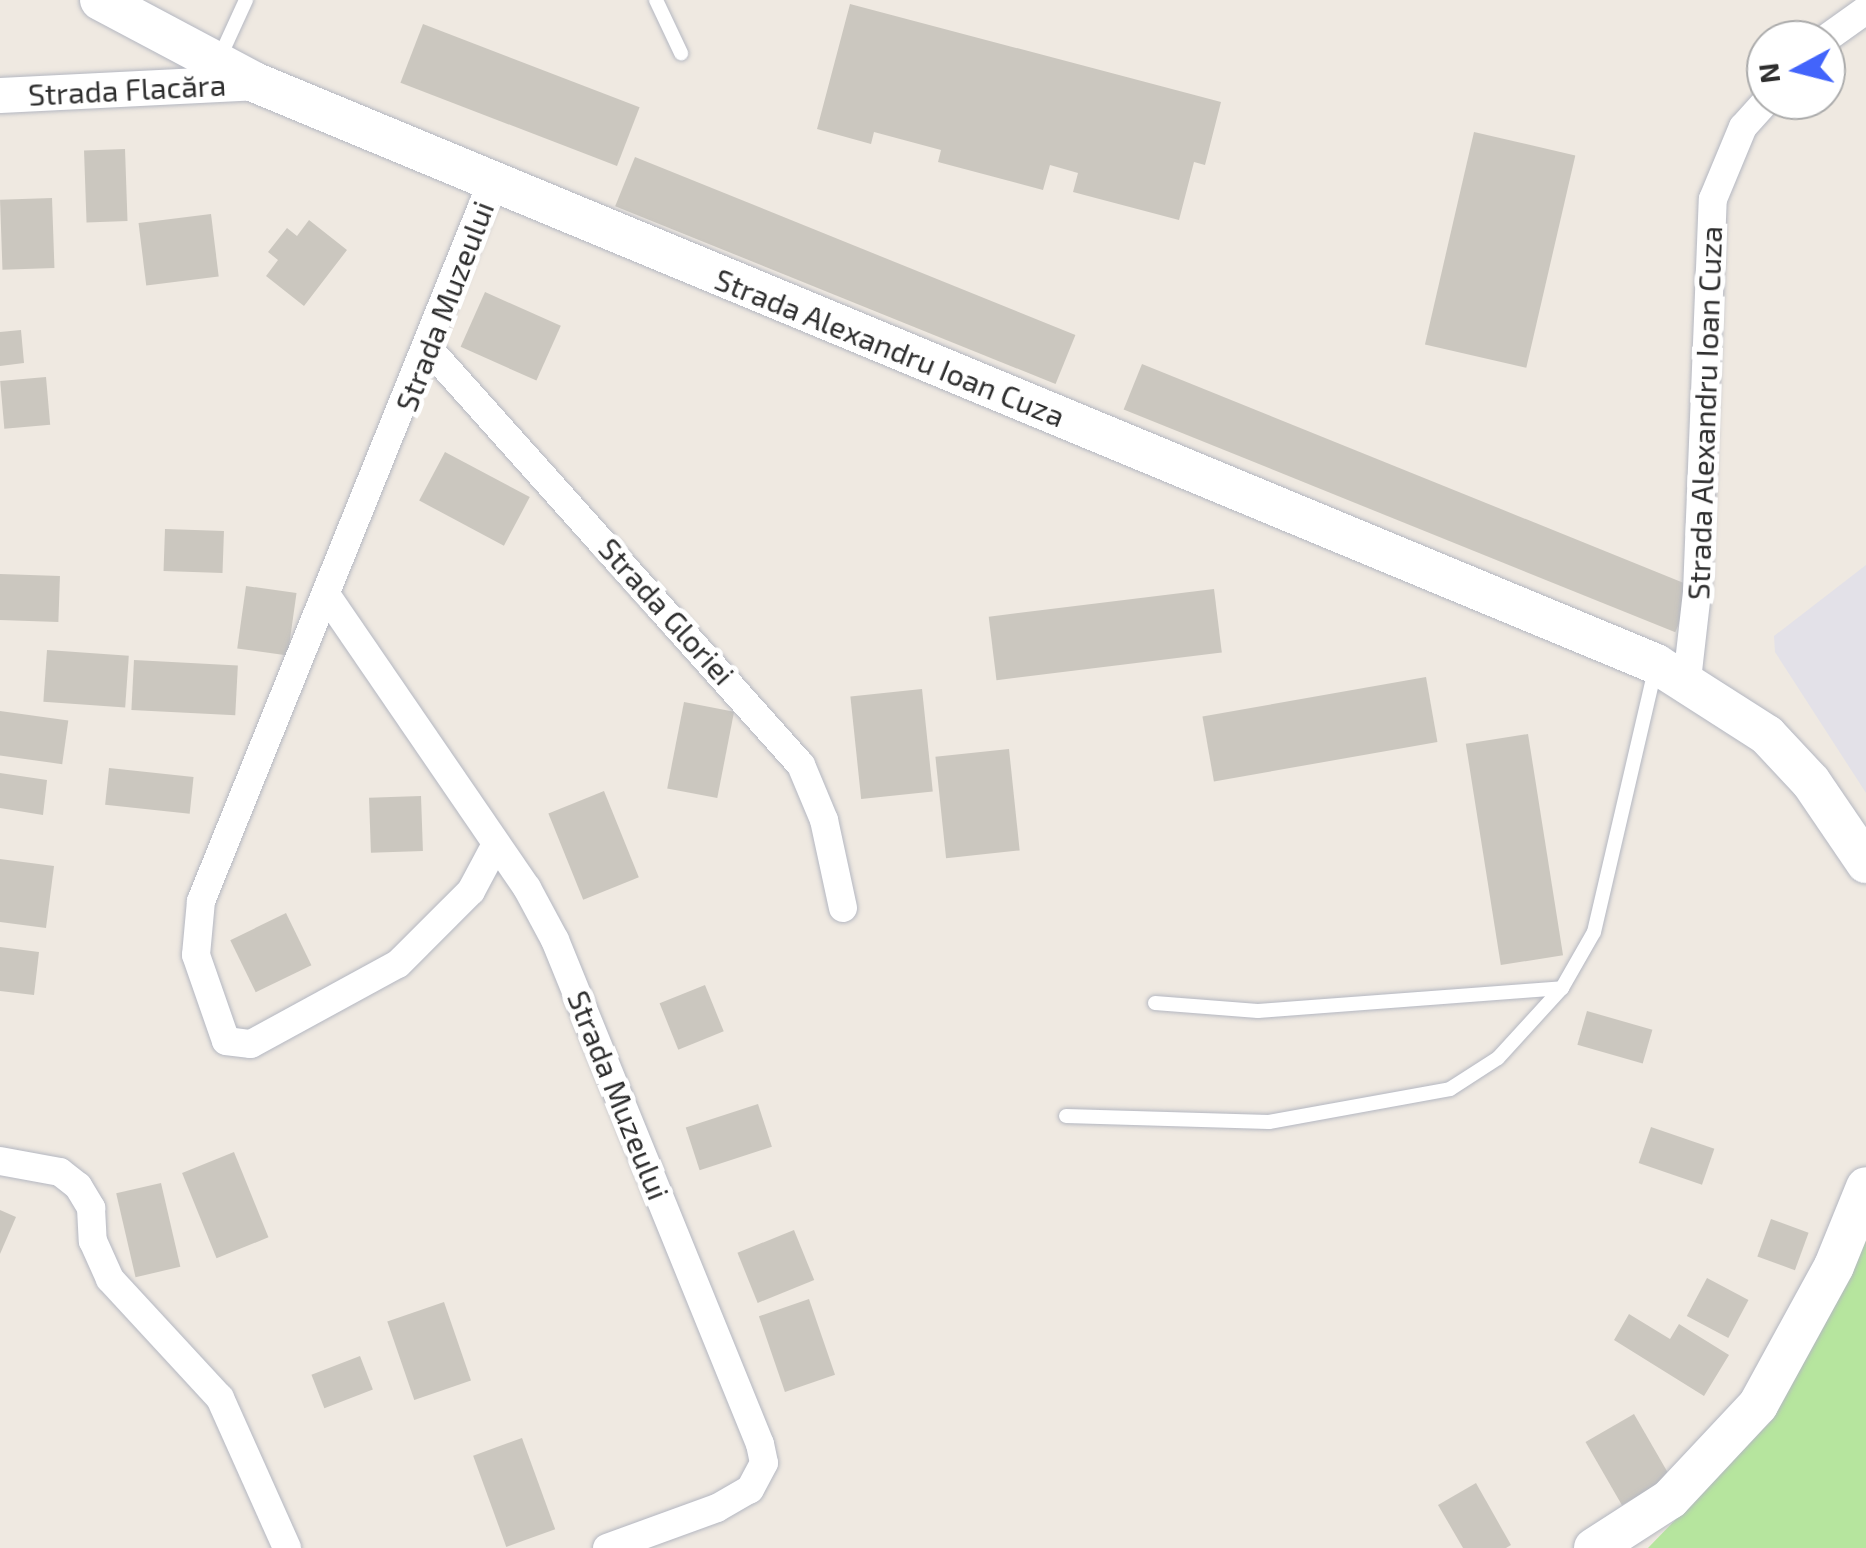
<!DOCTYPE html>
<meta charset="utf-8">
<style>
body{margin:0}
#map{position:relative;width:1866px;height:1548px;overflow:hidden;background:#efe9e1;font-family:"Exo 2",sans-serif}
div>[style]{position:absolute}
.industrial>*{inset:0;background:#e3e1e8}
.green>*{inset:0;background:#b6e59e}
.building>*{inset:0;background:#cbc7bf;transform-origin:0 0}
.roads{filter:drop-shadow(0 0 2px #b4b7c1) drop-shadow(0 0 2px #b4b7c1)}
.service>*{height:14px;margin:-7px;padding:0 7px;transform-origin:7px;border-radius:7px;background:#fff}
.minor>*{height:28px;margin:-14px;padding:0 14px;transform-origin:14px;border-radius:14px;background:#fff}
.tertiary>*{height:35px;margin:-17.5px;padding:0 17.5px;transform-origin:17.5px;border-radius:17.5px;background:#fff}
.secondary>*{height:40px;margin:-20px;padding:0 20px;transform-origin:20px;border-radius:20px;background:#fff}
span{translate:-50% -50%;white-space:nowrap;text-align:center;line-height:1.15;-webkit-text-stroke:10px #fff;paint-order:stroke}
.street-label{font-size:30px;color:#2e2e2e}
.north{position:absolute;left:1746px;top:20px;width:100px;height:100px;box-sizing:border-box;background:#fff;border:2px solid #ababab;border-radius:50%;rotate:263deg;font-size:28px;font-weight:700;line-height:40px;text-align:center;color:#2e2e2e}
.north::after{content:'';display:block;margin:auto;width:35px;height:45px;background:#4264fb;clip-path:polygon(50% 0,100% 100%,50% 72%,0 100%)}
</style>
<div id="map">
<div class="industrial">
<i style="clip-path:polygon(1866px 565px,1866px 793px,1775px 652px,1774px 636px)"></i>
</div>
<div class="green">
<i style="clip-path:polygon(1866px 1227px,1866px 1548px,1648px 1548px,1773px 1419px)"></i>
</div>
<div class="building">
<i style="clip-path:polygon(850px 4px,1221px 102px,1205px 165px,1194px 162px,1179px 220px,1073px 192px,1078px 173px,1050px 165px,1043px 190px,938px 162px,941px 150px,874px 132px,871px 144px,817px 129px)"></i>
<i style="left:423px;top:24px;width:232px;height:63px;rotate:21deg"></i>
<i style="left:1474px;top:132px;width:104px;height:218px;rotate:13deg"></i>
<i style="left:125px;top:149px;width:72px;height:41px;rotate:88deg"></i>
<i style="left:635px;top:157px;width:475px;height:53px;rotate:22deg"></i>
<i style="left:52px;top:198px;width:70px;height:52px;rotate:88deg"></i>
<i style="left:211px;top:214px;width:63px;height:73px;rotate:83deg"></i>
<i style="clip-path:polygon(309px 220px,347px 250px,304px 306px,266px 276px,278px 260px,268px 252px,287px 228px,297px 236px)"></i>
<i style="left:485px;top:292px;width:83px;height:60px;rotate:24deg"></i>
<i style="clip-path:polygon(21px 330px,24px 363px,0 366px,0 332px)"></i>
<i style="left:1142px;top:364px;width:595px;height:49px;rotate:22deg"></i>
<i style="left:46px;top:377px;width:48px;height:46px;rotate:85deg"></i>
<i style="left:445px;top:452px;width:96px;height:55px;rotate:28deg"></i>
<i style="left:165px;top:529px;width:59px;height:42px;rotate:2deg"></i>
<i style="left:0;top:574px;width:60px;height:46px;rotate:2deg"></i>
<i style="left:246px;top:586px;width:51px;height:63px;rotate:8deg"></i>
<i style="left:1214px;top:589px;width:64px;height:227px;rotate:83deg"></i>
<i style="left:47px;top:650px;width:82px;height:52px;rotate:4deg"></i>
<i style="left:134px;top:660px;width:104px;height:50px;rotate:3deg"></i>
<i style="left:1426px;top:677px;width:66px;height:227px;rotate:80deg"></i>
<i style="left:922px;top:689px;width:103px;height:72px;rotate:84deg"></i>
<i style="left:684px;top:702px;width:51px;height:88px;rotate:11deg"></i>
<i style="left:0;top:711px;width:69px;height:44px;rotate:8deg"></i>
<i style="left:1528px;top:734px;width:224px;height:63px;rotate:81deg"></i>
<i style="left:1009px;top:749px;width:102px;height:74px;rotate:84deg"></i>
<i style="left:109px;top:768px;width:85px;height:37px;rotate:6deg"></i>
<i style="clip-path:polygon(0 773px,47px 780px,43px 815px,0 808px)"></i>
<i style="left:604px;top:791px;width:93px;height:60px;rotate:68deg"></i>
<i style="left:421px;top:796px;width:55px;height:52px;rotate:88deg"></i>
<i style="clip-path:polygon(0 859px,54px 866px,46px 928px,0 922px)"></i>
<i style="left:286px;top:913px;width:58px;height:62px;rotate:64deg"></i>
<i style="clip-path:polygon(0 947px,39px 952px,34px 995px,0 991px)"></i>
<i style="left:705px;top:985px;width:50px;height:49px;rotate:68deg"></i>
<i style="left:1587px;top:1011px;width:68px;height:35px;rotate:16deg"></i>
<i style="left:758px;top:1104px;width:45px;height:76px;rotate:72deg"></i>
<i style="left:1651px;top:1127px;width:67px;height:38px;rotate:19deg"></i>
<i style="left:234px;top:1152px;width:92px;height:56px;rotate:68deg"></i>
<i style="left:161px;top:1183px;width:86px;height:46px;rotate:77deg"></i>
<i style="clip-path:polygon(0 1210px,16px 1217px,0 1254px)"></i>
<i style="left:1771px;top:1219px;width:40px;height:40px;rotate:20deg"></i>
<i style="left:794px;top:1230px;width:54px;height:61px;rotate:68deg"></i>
<i style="left:1707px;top:1278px;width:47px;height:43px;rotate:28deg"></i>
<i style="left:809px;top:1299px;width:80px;height:53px;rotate:71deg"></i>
<i style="left:444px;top:1302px;width:83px;height:60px;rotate:71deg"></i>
<i style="clip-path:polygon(1629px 1314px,1670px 1339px,1679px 1324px,1729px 1355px,1704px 1396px,1614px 1340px)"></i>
<i style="left:360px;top:1356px;width:36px;height:52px;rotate:69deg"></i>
<i style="left:1634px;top:1414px;width:73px;height:56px;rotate:60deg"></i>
<i style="left:522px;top:1438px;width:97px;height:52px;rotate:70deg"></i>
<i style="clip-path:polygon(1476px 1483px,1511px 1545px,1506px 1548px,1463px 1548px,1438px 1505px)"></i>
</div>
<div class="roads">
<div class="service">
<i style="left:656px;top:0;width:59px;rotate:64.7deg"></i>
<i style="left:219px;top:59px;width:65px;rotate:-65.4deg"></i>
<i style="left:1155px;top:1003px;width:103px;rotate:4.4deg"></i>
<i style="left:1258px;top:1011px;width:305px;rotate:-4.3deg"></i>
<i style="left:1066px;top:1116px;width:203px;rotate:1.7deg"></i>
<i style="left:1269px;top:1122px;width:184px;rotate:-10.3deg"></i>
<i style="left:1450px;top:1089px;width:57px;rotate:-32.9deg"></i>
<i style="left:1498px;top:1058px;width:95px;rotate:-47.6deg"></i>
<i style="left:1562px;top:988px;width:64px;rotate:-60.3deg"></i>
<i style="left:1594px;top:932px;width:270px;rotate:-76.9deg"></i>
</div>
<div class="minor">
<i style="left:1824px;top:40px;width:52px;rotate:-35.5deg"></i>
<i style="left:492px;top:182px;width:776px;rotate:112.03deg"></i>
<i style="left:201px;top:901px;width:54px;rotate:95.3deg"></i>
<i style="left:196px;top:955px;width:91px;rotate:70.8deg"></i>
<i style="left:226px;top:1041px;width:25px;rotate:7deg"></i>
<i style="left:251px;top:1044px;width:167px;rotate:-28.6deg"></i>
<i style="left:398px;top:964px;width:103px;rotate:-45deg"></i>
<i style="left:471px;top:891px;width:51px;rotate:-61.9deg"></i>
<i style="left:429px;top:349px;width:558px;rotate:48.2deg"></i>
<i style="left:801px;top:765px;width:60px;rotate:67.3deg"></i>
<i style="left:824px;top:820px;width:90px;rotate:77.8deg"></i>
<i style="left:327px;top:596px;width:354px;rotate:55.6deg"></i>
<i style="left:527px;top:888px;width:59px;rotate:61.7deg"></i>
<i style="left:555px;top:940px;width:544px;rotate:67.87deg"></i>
<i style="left:760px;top:1444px;width:19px;rotate:78deg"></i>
<i style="left:764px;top:1463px;width:30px;rotate:118deg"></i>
<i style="left:750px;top:1489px;width:38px;rotate:150deg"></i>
<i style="left:717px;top:1508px;width:117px;rotate:160deg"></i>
<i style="left:1687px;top:680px;width:89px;rotate:-83.5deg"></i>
<i style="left:1697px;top:592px;width:393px;rotate:-87.7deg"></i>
<i style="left:1713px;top:199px;width:78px;rotate:-67.4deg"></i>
<i style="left:1743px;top:127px;width:36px;rotate:-48deg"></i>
<i style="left:0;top:1161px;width:61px;rotate:10.4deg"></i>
<i style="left:60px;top:1172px;width:23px;rotate:38deg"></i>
<i style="left:78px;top:1186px;width:26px;rotate:59deg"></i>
<i style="left:91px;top:1208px;width:33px;rotate:87deg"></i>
<i style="left:93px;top:1241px;width:42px;rotate:65.9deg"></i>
<i style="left:110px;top:1279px;width:162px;rotate:47.3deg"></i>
<i style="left:220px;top:1398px;width:164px;rotate:65.9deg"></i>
</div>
<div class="tertiary">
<i style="left:0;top:95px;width:254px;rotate:-2.9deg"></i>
</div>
<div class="secondary">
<i style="left:100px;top:0;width:174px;rotate:28deg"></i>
<i style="left:254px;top:82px;width:1518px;rotate:22.54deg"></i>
<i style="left:1656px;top:664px;width:132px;rotate:32.6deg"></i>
<i style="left:1767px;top:735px;width:64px;rotate:46.9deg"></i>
<i style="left:1811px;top:782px;width:98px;rotate:55.8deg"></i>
<i style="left:1594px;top:1548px;width:90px;rotate:-32.8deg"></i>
<i style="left:1670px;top:1499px;width:129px;rotate:-46.9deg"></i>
<i style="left:1758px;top:1405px;width:158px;rotate:-61.3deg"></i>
<i style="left:1834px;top:1266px;width:85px;rotate:-67.9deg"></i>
</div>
</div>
<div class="street-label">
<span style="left:127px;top:89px;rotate:-3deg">Strada Flacăra</span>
<span style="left:444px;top:306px;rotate:-69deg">Strada Muzeului</span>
<span style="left:890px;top:347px;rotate:22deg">Strada Alexandru Ioan Cuza</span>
<span style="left:1704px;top:413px;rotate:-88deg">Strada Alexandru Ioan Cuza</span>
<span style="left:667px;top:611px;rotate:48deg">Strada Gloriei</span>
<span style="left:619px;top:1095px;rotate:68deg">Strada Muzeului</span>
</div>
<div class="north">N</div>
</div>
